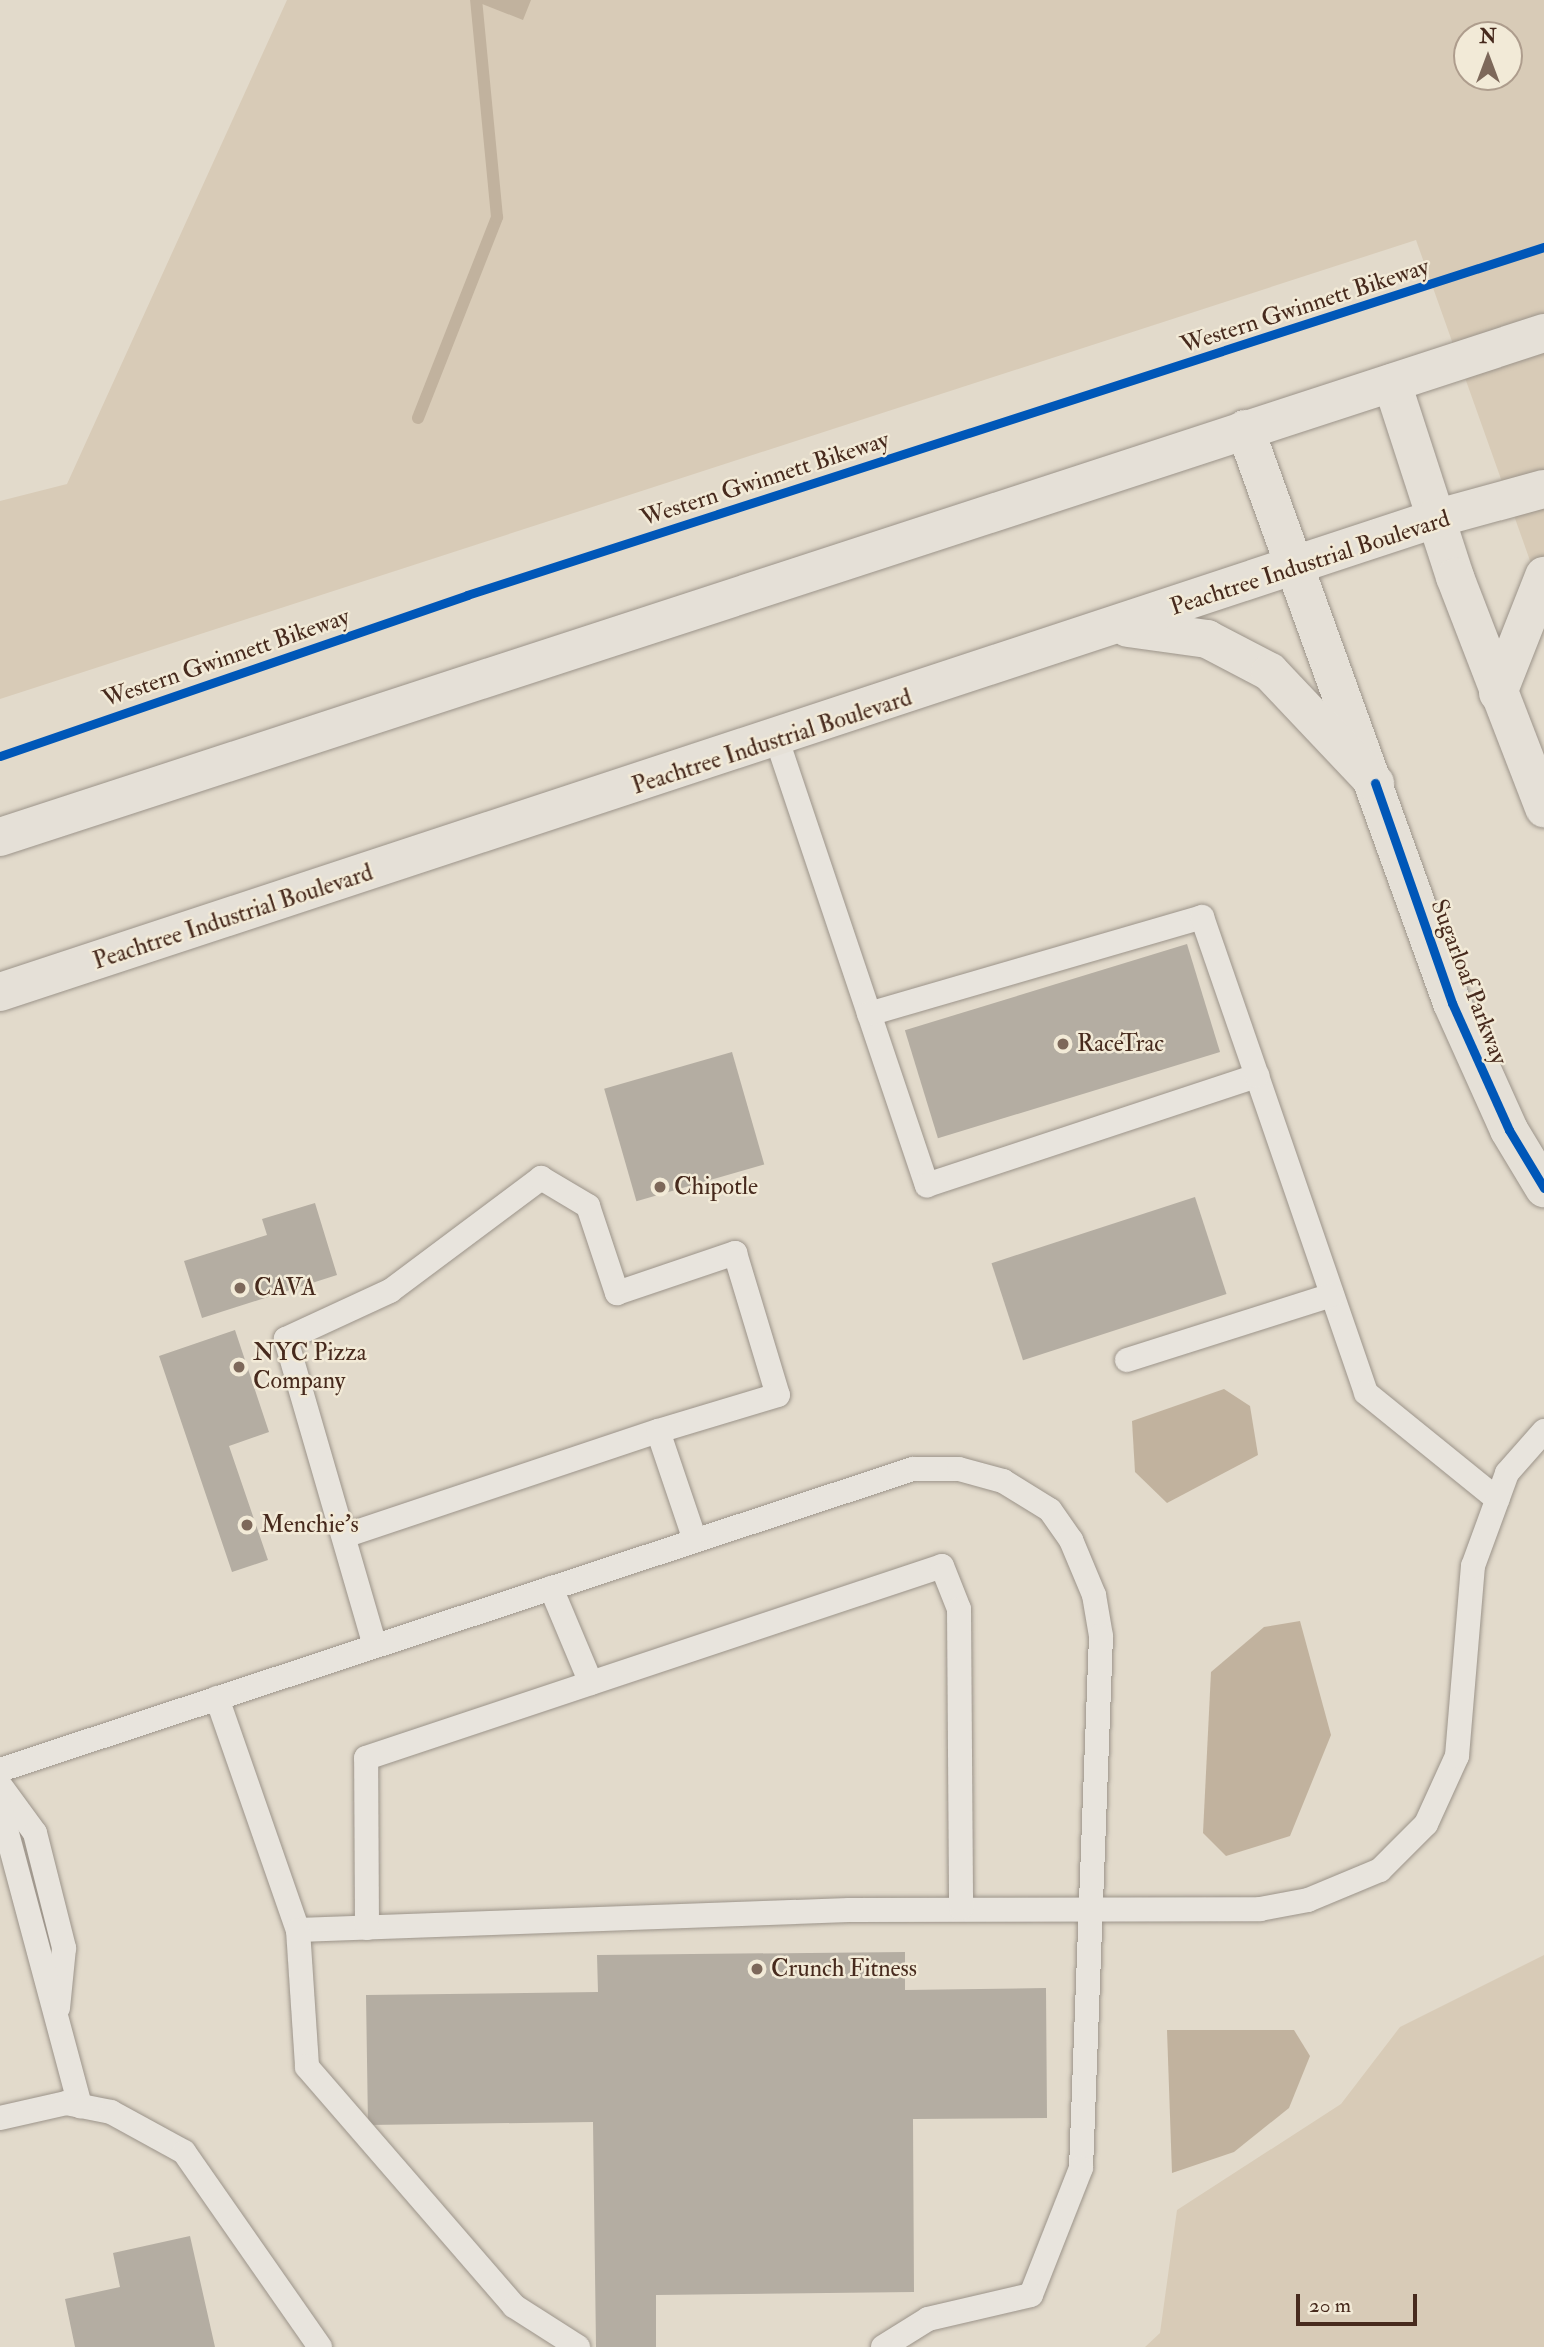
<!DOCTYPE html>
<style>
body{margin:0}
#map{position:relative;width:1544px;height:2347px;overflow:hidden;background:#e2dacb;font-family:"IM FELL Double Pica",serif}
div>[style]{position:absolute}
.green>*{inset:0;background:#d8cbb7}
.water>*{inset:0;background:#c1b29e}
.stream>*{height:12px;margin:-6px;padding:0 6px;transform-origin:6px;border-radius:6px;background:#c1b29e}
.building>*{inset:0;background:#b4ada2;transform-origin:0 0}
.roads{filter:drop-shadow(0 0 2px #9c948a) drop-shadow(0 0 2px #9c948a)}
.service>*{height:24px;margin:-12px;padding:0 12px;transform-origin:12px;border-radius:12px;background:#e8e4dd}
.primary>*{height:38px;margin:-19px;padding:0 19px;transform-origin:19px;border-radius:19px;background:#e5e0d7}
.trunk>*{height:38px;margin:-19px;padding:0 19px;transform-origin:19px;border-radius:19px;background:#e5e0d7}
.cycleway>*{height:9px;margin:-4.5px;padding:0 4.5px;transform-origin:4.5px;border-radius:4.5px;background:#0057b8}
.dots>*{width:19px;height:19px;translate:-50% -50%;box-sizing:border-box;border:4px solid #f2ead7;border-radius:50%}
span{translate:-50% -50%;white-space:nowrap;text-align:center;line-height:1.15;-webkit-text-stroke:5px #f2ead7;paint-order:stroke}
.street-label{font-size:24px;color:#472a1d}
.poi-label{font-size:24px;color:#472a1d}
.left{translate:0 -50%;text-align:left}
.north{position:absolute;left:1453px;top:21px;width:70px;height:70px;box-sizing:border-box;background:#f2ead7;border:2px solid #ae9d8d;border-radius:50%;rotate:0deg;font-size:19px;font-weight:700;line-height:28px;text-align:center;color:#472a1d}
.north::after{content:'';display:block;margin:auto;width:24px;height:32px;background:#7d685a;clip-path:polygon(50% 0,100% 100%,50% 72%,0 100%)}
.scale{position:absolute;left:1296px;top:2294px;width:121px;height:32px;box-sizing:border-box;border:4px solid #472a1d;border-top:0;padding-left:9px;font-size:21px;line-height:24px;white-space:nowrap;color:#472a1d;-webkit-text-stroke:5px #f2ead7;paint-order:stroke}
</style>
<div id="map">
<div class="green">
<i style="clip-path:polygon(evenodd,287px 0,1544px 0,1544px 600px,1416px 240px,0 699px,0 501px,67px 484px,287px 0,1467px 35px,1509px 35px,1509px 77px,1467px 77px,1467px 35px)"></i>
<i style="clip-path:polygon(1544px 1955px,1544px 2347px,1145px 2347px,1160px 2333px,1177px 2210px,1341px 2104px,1400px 2027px)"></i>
</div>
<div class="water">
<i style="clip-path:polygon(472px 0,531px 0,523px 20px)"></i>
<i style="clip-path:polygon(1224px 1389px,1250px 1406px,1258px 1455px,1167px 1503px,1135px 1472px,1132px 1421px)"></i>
<i style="clip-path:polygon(1300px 1621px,1331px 1735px,1290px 1836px,1226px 1856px,1203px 1833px,1211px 1672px,1264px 1627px)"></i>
<i style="clip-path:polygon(1167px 2030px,1294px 2030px,1310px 2056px,1289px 2108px,1234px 2152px,1172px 2173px)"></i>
</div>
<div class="stream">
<i style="left:418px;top:418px;width:216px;rotate:-68.5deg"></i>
<i style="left:497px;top:217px;width:218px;rotate:-95.5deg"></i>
</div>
<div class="building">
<i style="left:1187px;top:944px;width:113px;height:295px;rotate:73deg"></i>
<i style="left:732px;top:1052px;width:117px;height:133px;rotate:74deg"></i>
<i style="left:1195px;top:1197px;width:102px;height:214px;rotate:72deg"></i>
<i style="clip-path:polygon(315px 1203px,337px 1275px,202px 1318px,184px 1261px,267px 1235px,262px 1219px)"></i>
<i style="clip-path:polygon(235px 1330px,269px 1432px,229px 1446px,268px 1560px,232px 1572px,159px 1356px)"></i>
<i style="clip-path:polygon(905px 1952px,905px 1990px,1046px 1988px,1047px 2118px,913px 2119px,914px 2292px,656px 2295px,656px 2347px,596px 2347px,593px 2122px,368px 2125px,366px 1995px,598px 1992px,597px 1955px)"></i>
<i style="clip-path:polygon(190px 2236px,215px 2347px,75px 2347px,65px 2299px,120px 2287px,113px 2253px)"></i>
</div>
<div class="roads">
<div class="service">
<i style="left:777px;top:740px;width:470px;rotate:71.4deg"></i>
<i style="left:927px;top:1185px;width:348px;rotate:-18.3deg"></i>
<i style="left:1257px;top:1076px;width:335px;rotate:71deg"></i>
<i style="left:1366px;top:1393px;width:169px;rotate:39deg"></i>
<i style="left:869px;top:1014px;width:347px;rotate:-16.2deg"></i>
<i style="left:1202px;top:917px;width:168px;rotate:70.9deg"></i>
<i style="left:1127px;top:1360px;width:215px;rotate:-17.6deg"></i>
<i style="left:344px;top:1536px;width:331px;rotate:-18.5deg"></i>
<i style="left:551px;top:1588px;width:103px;rotate:67.2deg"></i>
<i style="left:375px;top:1646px;width:320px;rotate:-106.2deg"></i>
<i style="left:286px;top:1339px;width:115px;rotate:-24.8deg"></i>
<i style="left:390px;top:1291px;width:189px;rotate:-36.8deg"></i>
<i style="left:541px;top:1178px;width:55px;rotate:30.8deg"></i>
<i style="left:588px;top:1206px;width:92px;rotate:71.6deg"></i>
<i style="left:617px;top:1293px;width:125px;rotate:-18.7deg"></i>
<i style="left:735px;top:1253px;width:148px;rotate:73.2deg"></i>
<i style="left:778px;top:1395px;width:125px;rotate:163.3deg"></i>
<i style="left:658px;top:1431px;width:115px;rotate:71.3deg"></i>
<i style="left:217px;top:1698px;width:246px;rotate:70.8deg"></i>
<i style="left:298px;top:1930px;width:551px;rotate:-2.08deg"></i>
<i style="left:849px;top:1910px;width:411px;rotate:-0.1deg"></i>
<i style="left:1260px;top:1909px;width:49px;rotate:-10.6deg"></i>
<i style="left:1308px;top:1900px;width:78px;rotate:-22.6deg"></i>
<i style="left:1380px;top:1870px;width:65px;rotate:-45deg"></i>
<i style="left:1426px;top:1824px;width:75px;rotate:-65.5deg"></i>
<i style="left:1457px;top:1756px;width:191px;rotate:-85.2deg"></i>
<i style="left:1473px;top:1566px;width:99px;rotate:-69.9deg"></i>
<i style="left:1507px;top:1473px;width:56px;rotate:-48.6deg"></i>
<i style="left:0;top:1770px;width:961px;rotate:-18.25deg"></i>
<i style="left:913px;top:1469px;width:46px"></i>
<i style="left:959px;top:1469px;width:46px;rotate:15.3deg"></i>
<i style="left:1003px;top:1481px;width:55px;rotate:31.7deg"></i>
<i style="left:1050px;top:1510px;width:37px;rotate:55deg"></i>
<i style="left:1071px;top:1540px;width:60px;rotate:67.3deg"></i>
<i style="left:1094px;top:1595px;width:42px;rotate:80.3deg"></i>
<i style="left:1101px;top:1636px;width:532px;rotate:92.15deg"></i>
<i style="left:1081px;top:2168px;width:136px;rotate:111.5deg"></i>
<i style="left:1031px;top:2295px;width:106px;rotate:166.9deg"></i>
<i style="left:928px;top:2319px;width:53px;rotate:148.1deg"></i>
<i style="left:0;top:1785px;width:59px;rotate:53.9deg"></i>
<i style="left:35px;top:1833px;width:119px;rotate:75.8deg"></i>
<i style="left:64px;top:1948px;width:60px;rotate:95.7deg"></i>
<i style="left:0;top:1807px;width:310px;rotate:75deg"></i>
<i style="left:367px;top:1928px;width:170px;rotate:-90.3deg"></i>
<i style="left:366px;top:1758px;width:607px;rotate:-18.43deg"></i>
<i style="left:942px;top:1566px;width:46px;rotate:68.4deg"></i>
<i style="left:959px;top:1609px;width:299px;rotate:89.6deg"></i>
<i style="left:298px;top:1930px;width:137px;rotate:86.2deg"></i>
<i style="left:307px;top:2067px;width:316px;rotate:49.1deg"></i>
<i style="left:514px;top:2306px;width:76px;rotate:32.6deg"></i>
<i style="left:0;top:2118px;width:68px;rotate:-12.8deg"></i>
<i style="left:66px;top:2103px;width:46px;rotate:11.3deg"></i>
<i style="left:111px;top:2112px;width:83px;rotate:28.7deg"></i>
<i style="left:184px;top:2152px;width:238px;rotate:55.1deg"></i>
</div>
<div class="primary">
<i style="left:1392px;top:383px;width:204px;rotate:72deg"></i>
<i style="left:1455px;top:577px;width:248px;rotate:68.9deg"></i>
<i style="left:1245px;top:429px;width:610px;rotate:70.17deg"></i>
<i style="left:1452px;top:1003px;width:139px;rotate:65.8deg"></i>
<i style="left:1509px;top:1130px;width:68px;rotate:58.9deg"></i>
</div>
<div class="trunk">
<i style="left:1128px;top:628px;width:80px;rotate:7.9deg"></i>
<i style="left:1207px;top:639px;width:71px;rotate:27.6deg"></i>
<i style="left:1270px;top:672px;width:153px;rotate:46.6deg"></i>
<i style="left:1498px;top:693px;width:126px;rotate:-68.5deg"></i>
<i style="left:0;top:837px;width:1624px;rotate:-18.08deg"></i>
<i style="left:0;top:992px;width:1510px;rotate:-18.25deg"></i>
<i style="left:1434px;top:519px;width:114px;rotate:-15.3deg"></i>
</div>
</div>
<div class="cycleway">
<i style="left:0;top:756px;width:494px;rotate:-19deg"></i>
<i style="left:467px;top:595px;width:1132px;rotate:-17.91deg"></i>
<i style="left:1375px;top:783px;width:233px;rotate:70.7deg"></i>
<i style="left:1452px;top:1003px;width:139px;rotate:65.8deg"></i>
<i style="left:1509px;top:1130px;width:68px;rotate:58.9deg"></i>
</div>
<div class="dots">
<i style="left:1063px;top:1044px;background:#7d685a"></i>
<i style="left:660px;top:1187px;background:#7d685a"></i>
<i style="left:240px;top:1288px;background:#7d685a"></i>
<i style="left:239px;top:1367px;background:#7d685a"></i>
<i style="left:247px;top:1525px;background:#7d685a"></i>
<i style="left:757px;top:1969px;background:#7d685a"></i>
</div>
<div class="street-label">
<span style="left:1305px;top:306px;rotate:-18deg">Western Gwinnett Bikeway</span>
<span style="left:765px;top:479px;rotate:-18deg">Western Gwinnett Bikeway</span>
<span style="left:1310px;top:563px;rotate:-18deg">Peachtree Industrial Boulevard</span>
<span style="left:226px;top:658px;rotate:-19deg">Western Gwinnett Bikeway</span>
<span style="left:772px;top:742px;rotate:-18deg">Peachtree Industrial Boulevard</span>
<span style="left:233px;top:917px;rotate:-18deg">Peachtree Industrial Boulevard</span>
<span style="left:1469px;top:982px;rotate:69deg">Sugarloaf Parkway</span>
</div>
<div class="poi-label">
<span class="left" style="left:1077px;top:1044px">RaceTrac</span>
<span class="left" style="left:674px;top:1187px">Chipotle</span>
<span class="left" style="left:254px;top:1288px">CAVA</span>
<span class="left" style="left:253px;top:1367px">NYC Pizza<br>Company</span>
<span class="left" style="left:261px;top:1525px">Menchie's</span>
<span class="left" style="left:771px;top:1969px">Crunch Fitness</span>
</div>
<div class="north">N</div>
<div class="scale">20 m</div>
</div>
